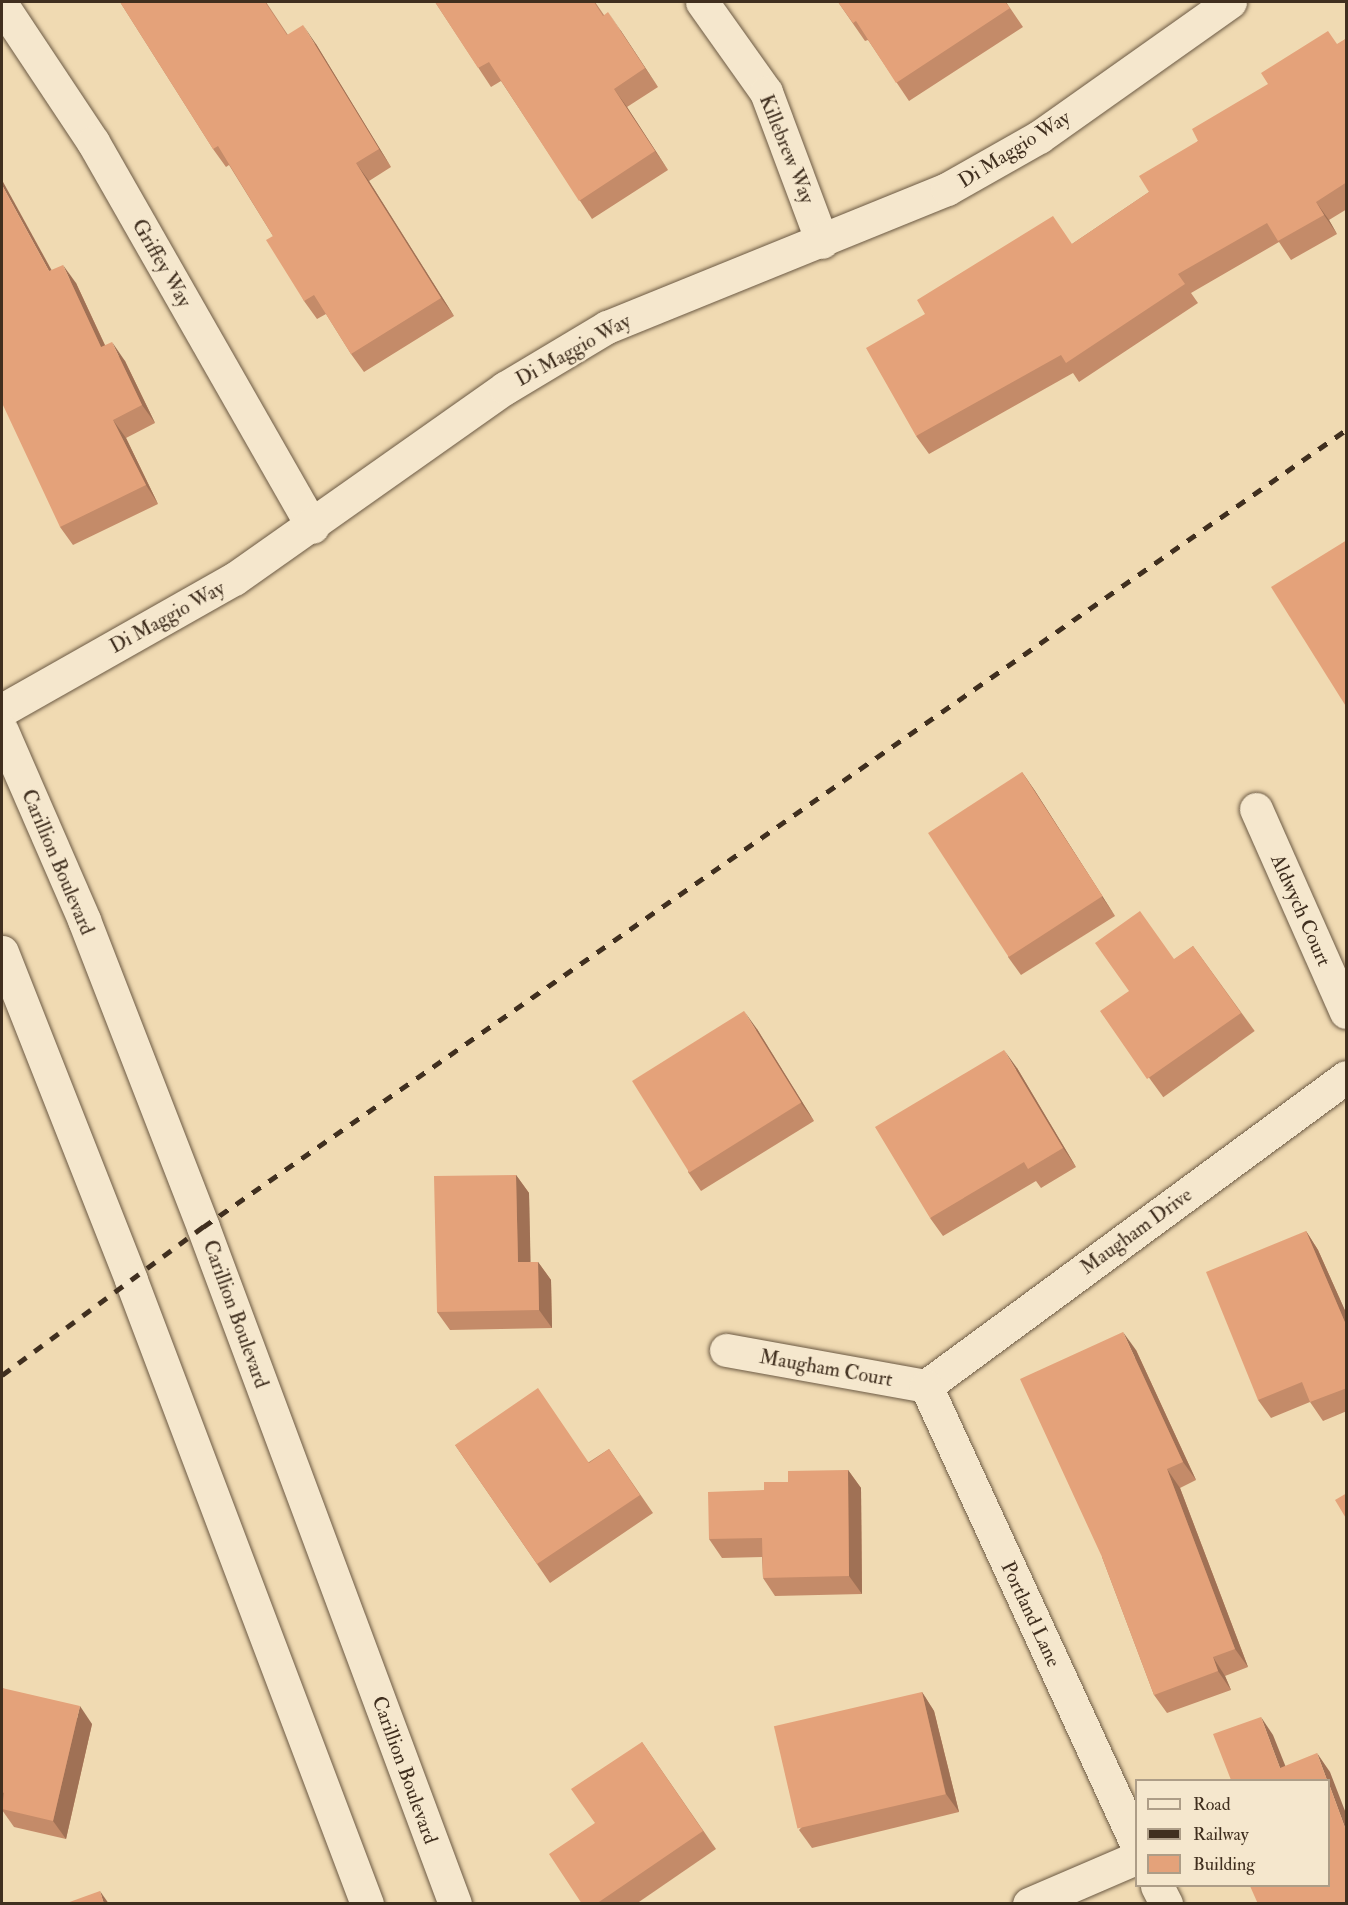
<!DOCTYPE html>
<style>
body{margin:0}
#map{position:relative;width:1348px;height:1905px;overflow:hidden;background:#f0dab2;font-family:"IM FELL Double Pica",serif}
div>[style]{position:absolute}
.roads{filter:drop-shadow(0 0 2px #6c5a44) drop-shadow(0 0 2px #6c5a44)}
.minor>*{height:33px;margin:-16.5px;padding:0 16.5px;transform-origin:16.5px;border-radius:16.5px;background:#f5e7cd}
.tertiary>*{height:33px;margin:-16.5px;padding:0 16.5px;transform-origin:16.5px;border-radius:16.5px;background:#f5e7cd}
.rail>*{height:4.5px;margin-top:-2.25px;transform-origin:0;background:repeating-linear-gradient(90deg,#402f1f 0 10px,transparent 0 20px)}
.wall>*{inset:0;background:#c48b69;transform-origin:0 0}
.shaded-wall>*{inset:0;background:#a07155}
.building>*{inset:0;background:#e4a27a;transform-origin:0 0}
span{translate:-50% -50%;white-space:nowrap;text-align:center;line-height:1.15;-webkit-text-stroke:4.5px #f5e7cd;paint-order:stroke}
.street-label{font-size:20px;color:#402f1f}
.frame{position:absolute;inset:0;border:3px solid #402f1f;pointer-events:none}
.legend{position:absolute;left:1135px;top:1779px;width:195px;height:108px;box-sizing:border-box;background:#f5e7cd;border:2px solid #ad9d87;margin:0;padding:8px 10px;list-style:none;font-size:18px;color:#402f1f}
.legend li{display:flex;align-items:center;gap:12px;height:30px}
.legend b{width:30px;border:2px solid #ad9d87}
</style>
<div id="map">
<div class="roads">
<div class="minor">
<i style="left:702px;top:2px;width:110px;rotate:54.6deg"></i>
<i style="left:766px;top:92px;width:160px;rotate:69.5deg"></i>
<i style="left:2px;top:5px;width:164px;rotate:56.4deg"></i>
<i style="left:93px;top:142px;width:443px;rotate:60.3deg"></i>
<i style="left:2px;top:710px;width:266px;rotate:-29.5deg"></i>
<i style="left:234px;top:579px;width:332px;rotate:-35.2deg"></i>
<i style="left:505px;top:388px;width:119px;rotate:-30.9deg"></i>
<i style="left:607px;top:327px;width:367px;rotate:-22.1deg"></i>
<i style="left:947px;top:189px;width:106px;rotate:-29.5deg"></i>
<i style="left:1039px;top:137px;width:234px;rotate:-35.3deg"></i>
<i style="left:1256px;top:809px;width:222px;rotate:66.1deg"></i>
<i style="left:726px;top:1350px;width:203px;rotate:10.2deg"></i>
<i style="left:926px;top:1386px;width:521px;rotate:-36.34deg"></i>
<i style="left:926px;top:1386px;width:503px;rotate:65.32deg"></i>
<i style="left:1157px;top:1886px;width:20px;rotate:63deg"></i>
<i style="left:1029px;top:1904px;width:116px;rotate:-23.3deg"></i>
</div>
<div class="tertiary">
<i style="left:2px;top:731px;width:206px;rotate:66.5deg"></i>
<i style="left:84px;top:920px;width:329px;rotate:68.8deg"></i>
<i style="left:203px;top:1227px;width:722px;rotate:69.58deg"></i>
<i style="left:2px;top:952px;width:352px;rotate:68.5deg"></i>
<i style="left:131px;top:1280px;width:667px;rotate:69.28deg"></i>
</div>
</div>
<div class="rail">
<i style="left:2px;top:1375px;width:250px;rotate:-36.4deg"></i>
<i style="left:203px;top:1227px;width:1393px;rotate:-34.89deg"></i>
</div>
<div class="wall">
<i style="clip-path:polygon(120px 2px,266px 2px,288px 35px,316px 44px,391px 167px,369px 181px,454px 316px,364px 372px,351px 354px,326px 314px,317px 319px,304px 301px,273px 236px,229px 165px,226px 167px,213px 149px)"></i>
<i style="clip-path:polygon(435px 2px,595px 2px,604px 15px,621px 31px,658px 87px,627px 107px,668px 170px,592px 219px,501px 81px,491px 87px)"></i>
<i style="clip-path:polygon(838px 2px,1006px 2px,1023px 27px,909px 101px,868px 40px,865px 41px)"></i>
<i style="clip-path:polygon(1347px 38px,1347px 209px,1329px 220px,1337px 234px,1291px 260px,1279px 242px,1191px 293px,1198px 303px,1079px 382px,1073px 373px,929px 454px,916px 436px,1072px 244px,1149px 192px,1198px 141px)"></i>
<i style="clip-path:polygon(51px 270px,76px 283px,105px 345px,125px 361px,155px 423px,126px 438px,158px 504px,73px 545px,60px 527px)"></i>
<i style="clip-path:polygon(1022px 772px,1035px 791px,1115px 916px,1021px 975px,1008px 957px)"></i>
<i style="left:1193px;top:946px;width:105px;height:113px;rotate:54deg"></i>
<i style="clip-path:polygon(757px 1029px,814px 1121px,701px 1191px,688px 1172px)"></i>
<i style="clip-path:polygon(1017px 1068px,1076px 1167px,1041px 1188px,1036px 1181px,943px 1236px,930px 1218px)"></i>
<i style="clip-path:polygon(516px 1175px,529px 1193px,530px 1262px,538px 1262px,551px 1280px,552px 1328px,450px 1330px,437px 1312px)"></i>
<i style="clip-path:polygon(1306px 1231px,1318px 1250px,1347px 1315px,1347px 1411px,1323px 1421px,1310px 1402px,1271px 1418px,1258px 1400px)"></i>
<i style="clip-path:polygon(1136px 1350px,1196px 1480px,1180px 1488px,1248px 1667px,1225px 1676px,1231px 1690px,1167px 1713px,1154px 1695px,1102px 1557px)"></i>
<i style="clip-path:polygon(455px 1445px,589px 1462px,609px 1449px,653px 1513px,550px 1583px)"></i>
<i style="clip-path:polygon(848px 1470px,861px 1488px,862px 1594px,775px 1596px,763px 1578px,762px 1557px,722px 1558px,709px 1539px,764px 1490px,788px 1482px)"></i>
<i style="clip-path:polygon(2px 1688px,92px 1724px,66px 1839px,14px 1827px,2px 1810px)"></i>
<i style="clip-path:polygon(922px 1692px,934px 1711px,959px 1812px,812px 1848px,799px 1830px)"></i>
<i style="clip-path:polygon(642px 1742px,716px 1849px,636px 1904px,582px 1904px,595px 1823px)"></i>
</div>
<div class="shaded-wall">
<i style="clip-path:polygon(608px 12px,621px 31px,658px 87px,645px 68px)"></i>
<i style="clip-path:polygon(303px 25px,316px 44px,391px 167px,379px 149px)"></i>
<i style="clip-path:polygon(614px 89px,627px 107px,668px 170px,655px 151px)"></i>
<i style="clip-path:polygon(356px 163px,369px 181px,454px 316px,441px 298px)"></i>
<i style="clip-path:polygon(2px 180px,62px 289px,49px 271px,2px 185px)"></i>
<i style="clip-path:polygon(1316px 202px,1329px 220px,1337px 234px,1324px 215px)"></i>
<i style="clip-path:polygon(63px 265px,76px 283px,114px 365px,101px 347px)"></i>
<i style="clip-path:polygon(112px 342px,125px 361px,155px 423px,142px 405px)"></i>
<i style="clip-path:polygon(113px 420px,126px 438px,158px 504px,146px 485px)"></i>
<i style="clip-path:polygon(1022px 772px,1035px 791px,1115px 916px,1102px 897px)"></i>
<i style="clip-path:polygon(744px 1011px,757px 1029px,814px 1121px,801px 1103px)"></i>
<i style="clip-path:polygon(1004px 1050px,1017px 1068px,1076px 1167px,1063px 1148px)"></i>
<i style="clip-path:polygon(516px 1175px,529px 1193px,531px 1280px,518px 1262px)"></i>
<i style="clip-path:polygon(1306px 1231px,1318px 1250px,1347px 1315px,1347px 1327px)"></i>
<i style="clip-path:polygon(538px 1262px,551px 1280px,552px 1328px,539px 1310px)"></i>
<i style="clip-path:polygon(1123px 1332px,1136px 1350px,1196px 1480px,1183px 1462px)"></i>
<i style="clip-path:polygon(1167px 1469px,1180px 1488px,1248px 1667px,1235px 1649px)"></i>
<i style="clip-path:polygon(848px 1470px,861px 1488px,862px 1594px,849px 1576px)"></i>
<i style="clip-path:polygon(1213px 1657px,1225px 1676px,1231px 1690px,1218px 1671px)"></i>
<i style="clip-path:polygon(922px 1692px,934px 1711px,959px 1812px,946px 1794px)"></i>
<i style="clip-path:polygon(80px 1706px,92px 1724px,66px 1839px,53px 1821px)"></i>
<i style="clip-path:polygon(1261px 1717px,1273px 1735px,1291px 1780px,1280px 1768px)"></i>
<i style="clip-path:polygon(1317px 1753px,1330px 1772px,1347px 1816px,1347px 1833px,1329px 1784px,1329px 1780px,1327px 1780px)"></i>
<i style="clip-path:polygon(100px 1891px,109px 1904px,104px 1904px)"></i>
</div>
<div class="building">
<i style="clip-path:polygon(120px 2px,265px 2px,287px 35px,303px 25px,379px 149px,356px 163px,441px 298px,351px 354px,314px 295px,304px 301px,266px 240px,273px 236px,218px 146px,213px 149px)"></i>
<i style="clip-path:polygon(435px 2px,594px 2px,603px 16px,608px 12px,645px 68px,614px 89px,655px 151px,579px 201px,489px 62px,478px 68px)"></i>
<i style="clip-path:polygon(838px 2px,1005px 2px,1010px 8px,896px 83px,856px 21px,853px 23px)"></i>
<i style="clip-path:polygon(1328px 31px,1337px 44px,1347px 38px,1347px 182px,1316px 202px,1324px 215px,1278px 241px,1267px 223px,1178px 274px,1185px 284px,1066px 363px,1061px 355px,916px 436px,866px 348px,925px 314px,917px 300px,1053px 216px,1072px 244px,1149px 192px,1139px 176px,1198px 141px,1192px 129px,1268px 84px,1261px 73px)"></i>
<i style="clip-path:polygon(2px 185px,49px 271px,63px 265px,101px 347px,112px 342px,142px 405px,113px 420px,146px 485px,60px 527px,2px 403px)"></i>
<i style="clip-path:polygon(1347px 540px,1347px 708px,1271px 587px)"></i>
<i style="left:1022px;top:772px;width:148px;height:112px;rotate:57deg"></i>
<i style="clip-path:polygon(1140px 911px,1174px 959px,1193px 946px,1241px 1013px,1147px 1079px,1100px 1011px,1129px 991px,1095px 943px)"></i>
<i style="left:744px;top:1011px;width:108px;height:132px;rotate:58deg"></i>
<i style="clip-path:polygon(1004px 1050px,1063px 1148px,1028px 1169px,1024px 1162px,930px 1218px,875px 1127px)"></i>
<i style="clip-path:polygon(516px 1175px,518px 1262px,538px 1262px,539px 1310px,437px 1312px,434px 1176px)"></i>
<i style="clip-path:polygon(1306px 1231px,1347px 1327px,1347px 1388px,1310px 1402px,1302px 1382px,1258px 1400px,1206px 1272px)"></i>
<i style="clip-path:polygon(1123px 1332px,1183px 1462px,1167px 1469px,1235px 1649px,1213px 1657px,1218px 1671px,1154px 1695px,1102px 1557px,1020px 1379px)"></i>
<i style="clip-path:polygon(538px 1388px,589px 1463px,609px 1449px,640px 1495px,537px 1564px,455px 1445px)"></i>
<i style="clip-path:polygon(848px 1470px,849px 1576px,763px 1578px,762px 1538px,709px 1539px,708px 1492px,764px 1490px,764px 1482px,788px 1482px,788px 1471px)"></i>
<i style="clip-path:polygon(1347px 1493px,1347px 1520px,1335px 1500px)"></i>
<i style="clip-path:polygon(2px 1688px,80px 1706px,53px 1821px,2px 1809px,4px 1793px,2px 1792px)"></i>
<i style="left:922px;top:1692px;width:105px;height:152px;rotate:77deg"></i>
<i style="clip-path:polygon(1261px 1717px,1280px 1768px,1317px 1753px,1327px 1780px,1231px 1780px,1213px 1734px)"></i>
<i style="clip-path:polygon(642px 1742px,703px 1831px,596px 1904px,582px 1904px,549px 1854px,595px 1823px,571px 1789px)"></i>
<i style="clip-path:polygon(1329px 1784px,1347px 1833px,1347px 1904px,1258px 1904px,1250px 1886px,1329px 1886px)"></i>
<i style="clip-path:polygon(100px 1891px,104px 1904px,64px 1904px)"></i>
</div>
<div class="street-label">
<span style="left:787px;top:149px;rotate:68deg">Killebrew Way</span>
<span style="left:1014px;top:149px;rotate:-32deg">Di Maggio Way</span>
<span style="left:162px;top:263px;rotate:60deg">Griffey Way</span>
<span style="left:573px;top:350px;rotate:-29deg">Di Maggio Way</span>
<span style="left:167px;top:617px;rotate:-29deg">Di Maggio Way</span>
<span style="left:58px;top:862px;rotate:67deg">Carillion Boulevard</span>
<span style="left:1301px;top:910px;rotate:66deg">Aldwych Court</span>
<span style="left:1136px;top:1231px;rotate:-36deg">Maugham Drive</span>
<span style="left:236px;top:1314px;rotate:70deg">Carillion Boulevard</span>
<span style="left:826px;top:1368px;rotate:10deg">Maugham Court</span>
<span style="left:1031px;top:1614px;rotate:65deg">Portland Lane</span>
<span style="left:405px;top:1770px;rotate:70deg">Carillion Boulevard</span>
</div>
<div class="frame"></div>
<ul class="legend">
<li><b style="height:8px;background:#f5e7cd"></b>Road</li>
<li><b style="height:8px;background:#402f1f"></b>Railway</li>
<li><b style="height:16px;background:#e4a27a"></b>Building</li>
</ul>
</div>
